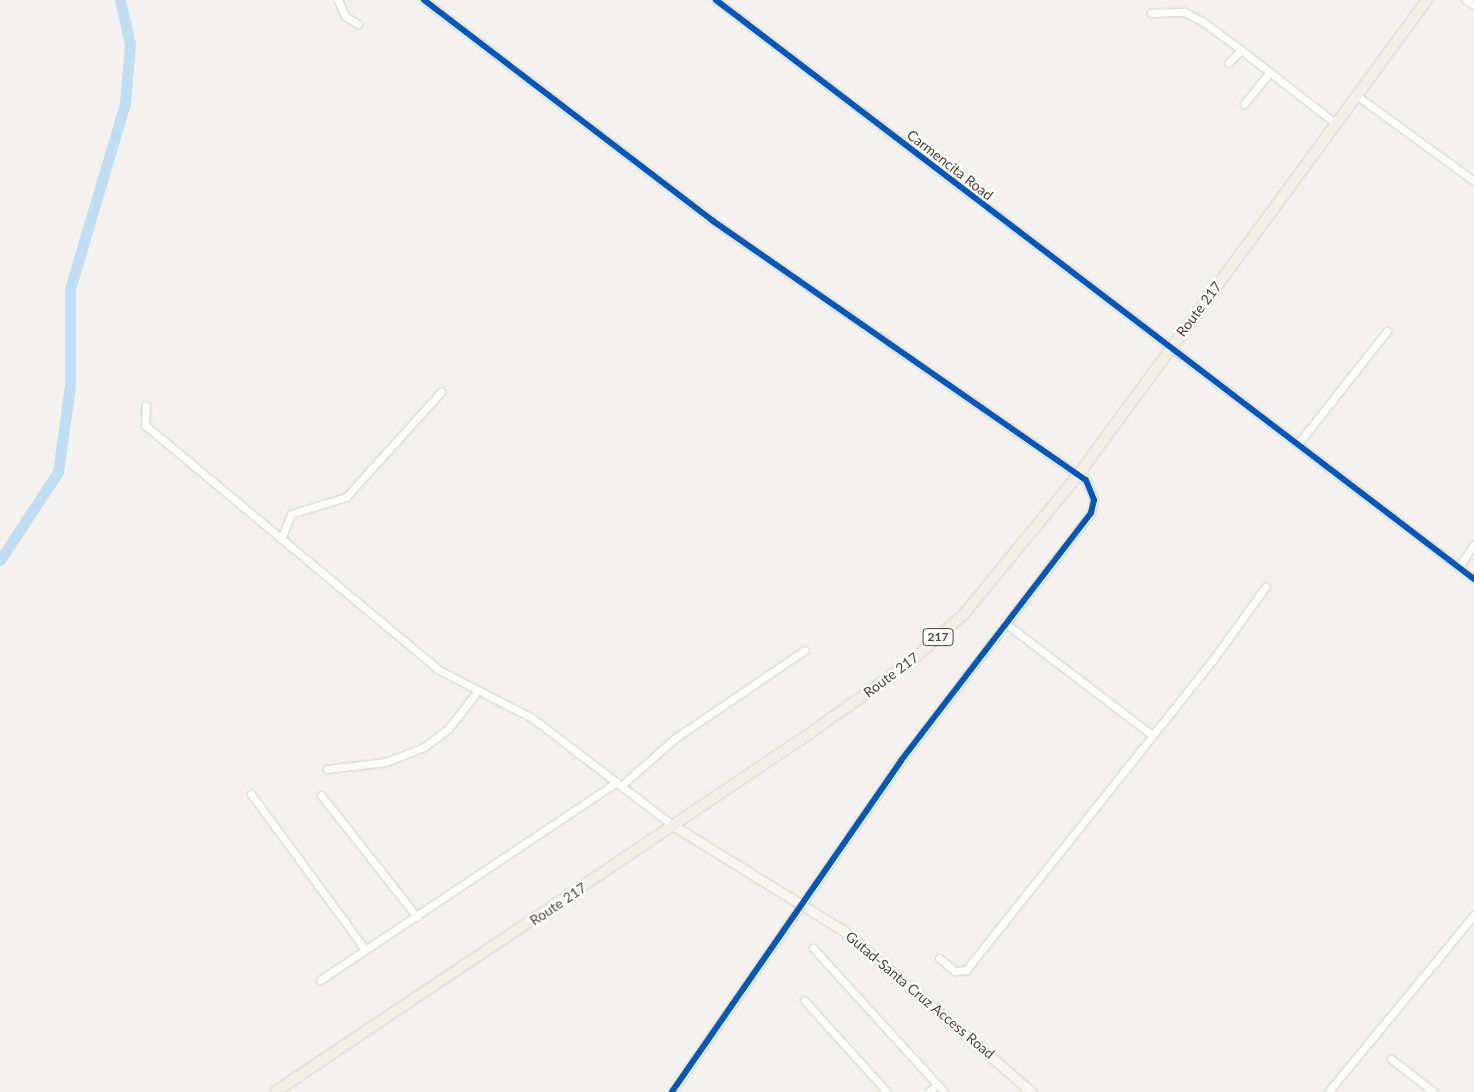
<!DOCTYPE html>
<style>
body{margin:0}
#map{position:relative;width:1474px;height:1092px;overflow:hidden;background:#f4f2ee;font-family:Lato,sans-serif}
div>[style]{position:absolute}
.river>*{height:11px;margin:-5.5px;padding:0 5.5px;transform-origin:5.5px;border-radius:5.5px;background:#c0ddf1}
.roads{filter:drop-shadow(0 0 1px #d2d0cb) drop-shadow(0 0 1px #d2d0cb)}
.street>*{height:7px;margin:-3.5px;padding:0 3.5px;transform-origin:3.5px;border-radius:3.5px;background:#fdfdfc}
.secondary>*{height:9px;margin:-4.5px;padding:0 4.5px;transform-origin:4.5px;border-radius:4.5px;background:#f7f6f1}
.primary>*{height:10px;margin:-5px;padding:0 5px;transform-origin:5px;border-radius:5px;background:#f2efe6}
.cycleway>*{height:6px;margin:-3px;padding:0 3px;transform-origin:3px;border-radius:3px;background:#0057b8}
span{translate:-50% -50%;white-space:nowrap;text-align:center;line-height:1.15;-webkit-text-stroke:4.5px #fff;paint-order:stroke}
.shield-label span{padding:1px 4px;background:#fff;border:1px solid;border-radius:4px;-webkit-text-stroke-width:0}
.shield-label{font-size:12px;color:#4b4439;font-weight:700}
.street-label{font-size:14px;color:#4b4439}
</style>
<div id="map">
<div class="river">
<i style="left:0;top:560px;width:105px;rotate:-56.6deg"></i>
<i style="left:58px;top:472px;width:87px;rotate:-82.1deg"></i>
<i style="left:70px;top:386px;width:97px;rotate:-90deg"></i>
<i style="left:70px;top:289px;width:194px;rotate:-73.5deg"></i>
<i style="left:125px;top:103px;width:59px;rotate:-85.2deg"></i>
<i style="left:130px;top:44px;width:45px;rotate:-102.8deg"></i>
</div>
<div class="roads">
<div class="street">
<i style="left:338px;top:0;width:17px;rotate:66deg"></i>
<i style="left:345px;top:16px;width:15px;rotate:32deg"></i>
<i style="left:424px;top:0;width:364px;rotate:37.4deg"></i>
<i style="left:713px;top:221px;width:454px;rotate:34.8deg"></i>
<i style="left:1086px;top:480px;width:22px;rotate:68deg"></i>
<i style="left:1094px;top:500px;width:13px;rotate:103deg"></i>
<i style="left:1091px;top:513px;width:312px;rotate:127.5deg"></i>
<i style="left:901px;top:761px;width:402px;rotate:124.7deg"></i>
<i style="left:716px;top:0;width:954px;rotate:37.37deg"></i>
<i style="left:1466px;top:0;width:9px;rotate:32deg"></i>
<i style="left:1151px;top:13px;width:33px;rotate:-2deg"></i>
<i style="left:1184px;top:12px;width:20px;rotate:27deg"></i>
<i style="left:1202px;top:21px;width:49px;rotate:36.6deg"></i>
<i style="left:1241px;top:50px;width:18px;rotate:135deg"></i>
<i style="left:1241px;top:50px;width:119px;rotate:37.8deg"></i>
<i style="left:1356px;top:95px;width:146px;rotate:36.1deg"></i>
<i style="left:1244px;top:104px;width:41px;rotate:-50.9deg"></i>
<i style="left:146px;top:405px;width:20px;rotate:93deg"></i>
<i style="left:145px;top:425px;width:383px;rotate:39.8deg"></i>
<i style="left:439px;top:670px;width:105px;rotate:27.3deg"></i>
<i style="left:532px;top:718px;width:178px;rotate:37.3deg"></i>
<i style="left:1298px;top:444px;width:144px;rotate:-51.8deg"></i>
<i style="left:281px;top:539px;width:27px;rotate:-68deg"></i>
<i style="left:291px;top:514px;width:58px;rotate:-17.2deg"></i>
<i style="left:346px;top:497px;width:142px;rotate:-47.9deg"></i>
<i style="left:1459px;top:567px;width:27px;rotate:-57deg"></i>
<i style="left:1005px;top:623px;width:185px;rotate:37.3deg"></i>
<i style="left:327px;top:769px;width:59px;rotate:-6.8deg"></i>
<i style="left:386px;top:762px;width:41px;rotate:-21.5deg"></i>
<i style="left:424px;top:747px;width:30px;rotate:-37deg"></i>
<i style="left:448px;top:729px;width:46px;rotate:-52.1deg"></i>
<i style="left:622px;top:785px;width:69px;rotate:-41.5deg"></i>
<i style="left:674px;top:739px;width:158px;rotate:-34.2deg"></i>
<i style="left:251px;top:794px;width:192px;rotate:53.7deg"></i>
<i style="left:321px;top:795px;width:155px;rotate:51.8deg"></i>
<i style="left:813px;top:948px;width:195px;rotate:47.7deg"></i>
<i style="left:939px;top:958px;width:21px;rotate:39deg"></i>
<i style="left:955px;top:971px;width:11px;rotate:-5deg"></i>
<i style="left:966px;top:970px;width:395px;rotate:-51.5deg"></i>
<i style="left:1212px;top:661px;width:92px;rotate:-54.2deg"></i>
<i style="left:320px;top:980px;width:357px;rotate:-33.7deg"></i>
<i style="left:804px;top:1000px;width:124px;rotate:47.9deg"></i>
<i style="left:1391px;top:1059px;width:54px;rotate:37.5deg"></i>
<i style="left:928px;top:1092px;width:11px;rotate:-38deg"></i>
<i style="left:1328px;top:1092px;width:229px;rotate:-50.5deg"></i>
</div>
<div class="secondary">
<i style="left:674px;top:826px;width:200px;rotate:31.7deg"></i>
<i style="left:844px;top:931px;width:248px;rotate:40.6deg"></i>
</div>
<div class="primary">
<i style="left:275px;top:1092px;width:643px;rotate:-33.84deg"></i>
<i style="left:809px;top:734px;width:124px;rotate:-35.5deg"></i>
<i style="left:910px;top:662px;width:72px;rotate:-41.6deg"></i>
<i style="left:964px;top:614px;width:180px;rotate:-50.6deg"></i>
<i style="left:1078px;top:475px;width:589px;rotate:-53.69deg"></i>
</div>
</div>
<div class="cycleway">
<i style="left:424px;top:0;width:364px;rotate:37.4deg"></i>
<i style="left:713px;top:221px;width:454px;rotate:34.8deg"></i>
<i style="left:1086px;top:480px;width:22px;rotate:68deg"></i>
<i style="left:1094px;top:500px;width:13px;rotate:103deg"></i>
<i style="left:1091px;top:513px;width:312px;rotate:127.5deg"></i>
<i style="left:901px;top:761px;width:402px;rotate:124.7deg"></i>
<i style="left:716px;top:0;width:954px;rotate:37.37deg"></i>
</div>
<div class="shield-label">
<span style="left:938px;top:637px">217</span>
</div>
<div class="street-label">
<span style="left:950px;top:165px;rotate:38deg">Carmencita Road</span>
<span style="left:1199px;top:309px;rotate:-53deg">Route 217</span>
<span style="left:891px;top:675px;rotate:-37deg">Route 217</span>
<span style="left:558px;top:904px;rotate:-34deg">Route 217</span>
<span style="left:920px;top:995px;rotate:40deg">Gutad-Santa Cruz Access Road</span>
</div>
</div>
